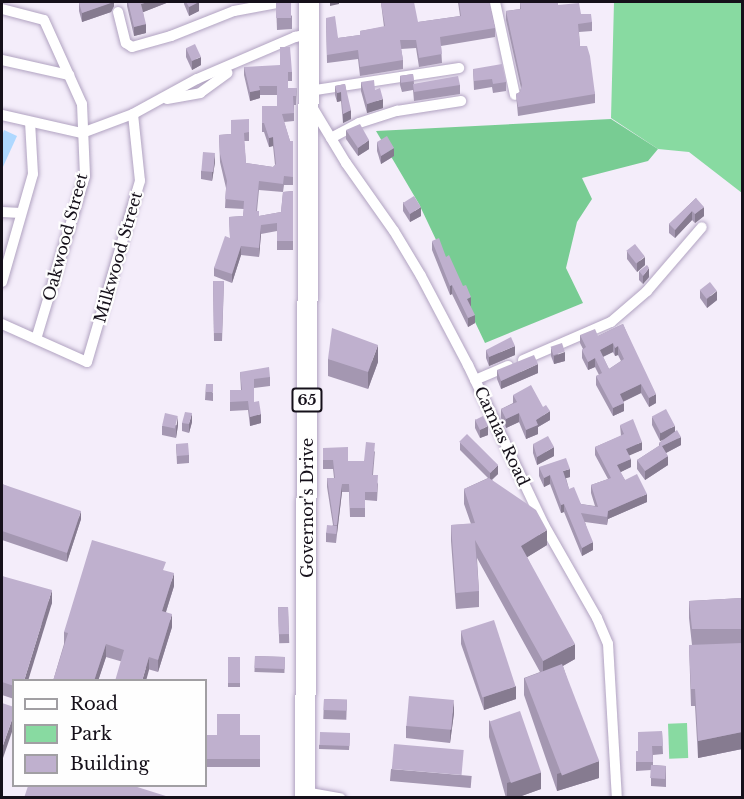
<!DOCTYPE html>
<style>
body{margin:0}
#map{position:relative;width:744px;height:799px;overflow:hidden;background:#f4edfa;font-family:"Libre Baskerville",serif}
div>[style]{position:absolute}
.green>*{inset:0;background:#88daa1;transform-origin:0 0}
.forest>*{inset:0;background:#78cc93}
.water>*{inset:0;background:#aed8ff}
.roads{filter:drop-shadow(0 0 2px #b1a3c1) drop-shadow(0 0 2px #b1a3c1)}
.street>*{height:10px;margin:-5px;padding:0 5px;transform-origin:5px;border-radius:5px;background:#fff}
.highway>*{height:20px;margin:-10px;padding:0 10px;transform-origin:10px;border-radius:10px;background:#fff}
.wall>*{inset:0;background:#a497b1;transform-origin:0 0}
.shaded-wall>*{inset:0;background:#867b90}
.building>*{inset:0;background:#bfb0ce;transform-origin:0 0}
span{translate:-50% -50%;white-space:nowrap;text-align:center;line-height:1.15;-webkit-text-stroke:4.5px #fefefe;paint-order:stroke}
.shield-label span{padding:2px 4px;background:#fefefe;border:2px solid;border-radius:4px;-webkit-text-stroke-width:0}
.shield-label{font-size:15px;color:#15101a;font-weight:700}
.street-label{font-size:16px;color:#15101a}
.frame{position:absolute;inset:0;border:3px solid #15101a;pointer-events:none}
.legend{position:absolute;left:12px;top:679px;width:195px;height:108px;box-sizing:border-box;background:#fefefe;border:2px solid #a19fa3;margin:0;padding:8px 10px;list-style:none;font-size:18px;color:#15101a}
.legend li{display:flex;align-items:center;gap:12px;height:30px}
.legend b{width:30px;border:2px solid #a19fa3}
</style>
<div id="map">
<div class="green">
<i style="clip-path:polygon(614px 2px,742px 2px,742px 193px,689px 152px,658px 149px,611px 118px)"></i>
<i style="left:687px;top:723px;width:35px;height:19px;rotate:88deg"></i>
</div>
<div class="forest">
<i style="clip-path:polygon(611px 119px,658px 149px,648px 161px,582px 178px,592px 199px,577px 222px,566px 268px,583px 303px,485px 343px,419px 204px,376px 131px)"></i>
</div>
<div class="water">
<i style="clip-path:polygon(4px 130px,17px 136px,2px 169px,2px 136px)"></i>
</div>
<div class="roads">
<div class="street">
<i style="left:495px;top:2px;width:95px;rotate:77.9deg"></i>
<i style="left:2px;top:9px;width:43px;rotate:14.7deg"></i>
<i style="left:44px;top:20px;width:92px;rotate:65.7deg"></i>
<i style="left:82px;top:104px;width:72px;rotate:87.6deg"></i>
<i style="left:85px;top:176px;width:170px;rotate:106.7deg"></i>
<i style="left:118px;top:12px;width:32px;rotate:76deg"></i>
<i style="left:126px;top:43px;width:7px;rotate:34deg"></i>
<i style="left:132px;top:47px;width:41px;rotate:-15.8deg"></i>
<i style="left:171px;top:36px;width:68px;rotate:-21.6deg"></i>
<i style="left:234px;top:11px;width:49px;rotate:-10.6deg"></i>
<i style="left:2px;top:60px;width:69px;rotate:12.6deg"></i>
<i style="left:309px;top:91px;width:152px;rotate:-8.7deg"></i>
<i style="left:167px;top:99px;width:34px;rotate:-10deg"></i>
<i style="left:200px;top:93px;width:34px;rotate:-36deg"></i>
<i style="left:311px;top:105px;width:68px;rotate:58.9deg"></i>
<i style="left:346px;top:163px;width:83px;rotate:54.8deg"></i>
<i style="left:394px;top:231px;width:52px;rotate:59deg"></i>
<i style="left:421px;top:276px;width:101px;rotate:62.2deg"></i>
<i style="left:468px;top:365px;width:177px;rotate:64.6deg"></i>
<i style="left:544px;top:525px;width:107px;rotate:60.3deg"></i>
<i style="left:597px;top:618px;width:28px;rotate:67deg"></i>
<i style="left:608px;top:644px;width:154px;rotate:86.7deg"></i>
<i style="left:2px;top:115px;width:82px;rotate:12.7deg"></i>
<i style="left:82px;top:133px;width:54px;rotate:-20.4deg"></i>
<i style="left:133px;top:114px;width:73px;rotate:-28.7deg"></i>
<i style="left:197px;top:79px;width:107px;rotate:-23.2deg"></i>
<i style="left:295px;top:37px;width:14px;rotate:-12deg"></i>
<i style="left:331px;top:138px;width:32px;rotate:-28deg"></i>
<i style="left:359px;top:123px;width:40px;rotate:-18deg"></i>
<i style="left:397px;top:111px;width:65px;rotate:-8.9deg"></i>
<i style="left:2px;top:212px;width:19px;rotate:3deg"></i>
<i style="left:2px;top:282px;width:112px;rotate:-74deg"></i>
<i style="left:33px;top:174px;width:52px;rotate:-93.3deg"></i>
<i style="left:2px;top:324px;width:93px;rotate:24.1deg"></i>
<i style="left:87px;top:362px;width:189px;rotate:-73.7deg"></i>
<i style="left:140px;top:181px;width:67px;rotate:-96deg"></i>
<i style="left:523px;top:360px;width:96px;rotate:-23.4deg"></i>
<i style="left:611px;top:322px;width:48px;rotate:-40.7deg"></i>
<i style="left:647px;top:291px;width:84px;rotate:-49.3deg"></i>
<i style="left:475px;top:380px;width:36px;rotate:-23deg"></i>
<i style="left:305px;top:792px;width:36px;rotate:10deg"></i>
</div>
<div class="highway">
<i style="left:305px;top:798px;width:796px;rotate:-89.71deg"></i>
</div>
</div>
<div class="wall">
<i style="clip-path:polygon(114px 2px,114px 6px,111px 12px,82px 22px,79px 11px,79px 3px)"></i>
<i style="clip-path:polygon(127px 2px,169px 2px,143px 12px,146px 33px,134px 36px,127px 6px)"></i>
<i style="clip-path:polygon(184px 2px,199px 2px,199px 11px,189px 16px,184px 4px)"></i>
<i style="clip-path:polygon(276px 2px,292px 16px,292px 29px,277px 30px)"></i>
<i style="clip-path:polygon(458px 2px,489px 2px,495px 28px,495px 37px,441px 46px,442px 63px,419px 67px,416px 48px,401px 49px,403px 60px,403px 69px,360px 76px,358px 59px,327px 63px,326px 18px,338px 38px,360px 35px,360px 31px,384px 27px,381px 3px,418px 22px,460px 16px)"></i>
<i style="clip-path:polygon(520px 2px,558px 5px,581px 14px,592px 22px,592px 31px,579px 32px,580px 46px,595px 94px,595px 103px,518px 116px,516px 94px,520px 92px,521px 88px,506px 20px,506px 11px,520px 9px)"></i>
<i style="clip-path:polygon(186px 48px,201px 65px,192px 70px,186px 57px)"></i>
<i style="clip-path:polygon(evenodd,244px 67px,292px 72px,292px 81px,288px 81px,288px 88px,297px 88px,296px 105px,294px 105px,294px 121px,284px 122px,290px 141px,293px 141px,293px 185px,284px 185px,283px 192px,293px 191px,293px 250px,277px 250px,277px 231px,261px 234px,259px 257px,241px 255px,232px 283px,214px 276px,214px 268px,230px 238px,229px 217px,243px 216px,244px 209px,225px 208px,226px 188px,220px 162px,219px 135px,231px 134px,249px 119px,249px 141px,244px 141px,246px 163px,273px 167px,275px 165px,273px 146px,269px 147px,264px 132px,262px 132px,262px 106px,277px 106px,277px 95px,260px 95px,260px 98px,250px 101px,244px 75px,244px 67px,259px 190px,283px 192px,281px 212px,259px 216px,257px 211px,259px 190px)"></i>
<i style="clip-path:polygon(473px 69px,506px 82px,506px 91px,493px 93px,492px 87px,474px 90px)"></i>
<i style="clip-path:polygon(413px 74px,414px 84px,460px 85px,460px 94px,414px 101px,413px 90px,402px 92px,400px 85px,400px 76px)"></i>
<i style="clip-path:polygon(361px 82px,383px 108px,367px 113px,361px 91px)"></i>
<i style="clip-path:polygon(345px 84px,351px 119px,343px 123px,341px 101px,337px 102px,335px 95px,335px 86px)"></i>
<i style="clip-path:polygon(346px 130px,369px 149px,358px 156px,346px 139px)"></i>
<i style="clip-path:polygon(377px 142px,394px 156px,381px 164px,377px 151px)"></i>
<i style="clip-path:polygon(215px 162px,212px 181px,201px 179px,201px 171px)"></i>
<i style="clip-path:polygon(696px 198px,704px 216px,695px 223px,692px 220px,675px 238px,669px 233px,669px 224px)"></i>
<i style="clip-path:polygon(403px 202px,421px 216px,410px 222px,403px 211px)"></i>
<i style="clip-path:polygon(432px 241px,471px 306px,470px 306px,475px 323px,468px 327px,452px 294px,450px 295px,432px 250px)"></i>
<i style="clip-path:polygon(627px 251px,645px 265px,637px 272px,627px 259px)"></i>
<i style="clip-path:polygon(639px 271px,649px 277px,643px 284px,639px 280px)"></i>
<i style="clip-path:polygon(213px 281px,224px 281px,222px 341px,214px 341px)"></i>
<i style="clip-path:polygon(700px 290px,717px 300px,707px 308px,700px 298px)"></i>
<i style="clip-path:polygon(evenodd,623px 324px,656px 403px,649px 407px,641px 393px,623px 402px,624px 411px,613px 416px,596px 385px,596px 376px,599px 375px,595px 367px,588px 370px,582px 358px,582px 350px,583px 349px,580px 343px,580px 335px,598px 336px,623px 324px,613px 352px,615px 356px,618px 355px,621px 361px,609px 369px,603px 357px,613px 352px)"></i>
<i style="clip-path:polygon(551px 348px,565px 361px,554px 364px,551px 356px)"></i>
<i style="clip-path:polygon(486px 350px,515px 355px,489px 366px,486px 358px)"></i>
<i style="clip-path:polygon(328px 359px,378px 362px,368px 389px,328px 376px)"></i>
<i style="clip-path:polygon(497px 370px,538px 373px,501px 389px,497px 379px)"></i>
<i style="clip-path:polygon(240px 372px,270px 377px,270px 386px,254px 388px,254px 402px,261px 423px,250px 426px,248px 410px,230px 411px,230px 390px,241px 390px)"></i>
<i style="clip-path:polygon(206px 384px,213px 393px,213px 401px,205px 400px)"></i>
<i style="clip-path:polygon(513px 395px,550px 420px,538px 427px,538px 434px,526px 439px,519px 422px,506px 428px,501px 418px,501px 409px,513px 403px)"></i>
<i style="clip-path:polygon(652px 417px,675px 431px,681px 445px,666px 453px,668px 465px,645px 480px,637px 469px,637px 460px,659px 446px,659px 443px,663px 440px,660px 441px,652px 425px)"></i>
<i style="clip-path:polygon(475px 419px,488px 435px,480px 438px,475px 428px)"></i>
<i style="clip-path:polygon(192px 422px,189px 433px,182px 431px,182px 423px)"></i>
<i style="clip-path:polygon(178px 425px,176px 438px,162px 435px,162px 426px)"></i>
<i style="clip-path:polygon(620px 425px,642px 450px,629px 455px,631px 467px,620px 472px,625px 480px,647px 502px,608px 519px,607px 525px,585px 522px,593px 550px,582px 556px,564px 512px,561px 513px,550px 484px,544px 487px,539px 476px,539px 467px,570px 477px,566px 478px,569px 489px,581px 504px,595px 506px,591px 493px,591px 485px,608px 479px,595px 455px,595px 447px,621px 436px)"></i>
<i style="clip-path:polygon(460px 442px,498px 474px,492px 480px,547px 545px,527px 557px,575px 659px,563px 666px,599px 778px,557px 791px,524px 695px,524px 678px,540px 672px,477px 558px,479px 591px,479px 607px,456px 609px,451px 541px,451px 525px,471px 524px,464px 504px,464px 489px,488px 478px,460px 450px)"></i>
<i style="clip-path:polygon(176px 444px,189px 455px,189px 463px,177px 464px)"></i>
<i style="clip-path:polygon(533px 444px,554px 456px,537px 465px,533px 453px)"></i>
<i style="clip-path:polygon(323px 448px,348px 461px,364px 461px,375px 451px,373px 475px,378px 484px,377px 501px,365px 500px,365px 517px,350px 517px,349px 492px,342px 492px,336px 543px,326px 542px,326px 533px,333px 525px,327px 487px,327px 478px,334px 478px,333px 469px,323px 469px)"></i>
<i style="clip-path:polygon(2px 484px,81px 519px,67px 562px,2px 540px)"></i>
<i style="clip-path:polygon(166px 571px,174px 586px,166px 612px,172px 627px,158px 672px,106px 657px,98px 681px,53px 681px,64px 644px,64px 632px)"></i>
<i style="clip-path:polygon(2px 576px,52px 603px,14px 681px,14px 699px,2px 695px)"></i>
<i style="clip-path:polygon(742px 598px,742px 749px,698px 758px,695px 706px,691px 706px,689px 645px,692px 645px,689px 618px,689px 601px)"></i>
<i style="left:288px;top:607px;width:36px;height:10px;rotate:88deg"></i>
<i style="clip-path:polygon(461px 631px,516px 699px,484px 710px,461px 644px)"></i>
<i style="left:255px;top:656px;width:30px;height:16px;rotate:2deg"></i>
<i style="left:228px;top:657px;width:12px;height:30px"></i>
<i style="left:324px;top:699px;width:23px;height:20px;rotate:2deg"></i>
<i style="clip-path:polygon(454px 713px,450px 743px,406px 738px,406px 726px)"></i>
<i style="clip-path:polygon(489px 720px,541px 789px,516px 798px,506px 798px,489px 737px)"></i>
<i style="clip-path:polygon(662px 731px,663px 754px,653px 755px,653px 765px,666px 766px,666px 787px,651px 786px,651px 770px,636px 771px,636px 751px,638px 751px)"></i>
<i style="clip-path:polygon(350px 733px,349px 750px,319px 749px,319px 745px)"></i>
<i style="left:206px;top:735px;width:54px;height:32px"></i>
<i style="left:391px;top:769px;width:81px;height:12px;rotate:5deg"></i>
</div>
<div class="shaded-wall">
<i style="clip-path:polygon(112px 2px,114px 2px,114px 6px,111px 12px,82px 22px,82px 13px)"></i>
<i style="clip-path:polygon(148px 2px,169px 2px,141px 13px,141px 4px)"></i>
<i style="clip-path:polygon(199px 2px,199px 11px,189px 16px,189px 7px)"></i>
<i style="clip-path:polygon(330px 2px,339px 2px,339px 4px,330px 6px)"></i>
<i style="clip-path:polygon(146px 24px,146px 33px,134px 36px,134px 27px)"></i>
<i style="clip-path:polygon(201px 57px,201px 65px,192px 70px,192px 61px)"></i>
<i style="clip-path:polygon(260px 90px,260px 98px,250px 101px,250px 92px)"></i>
<i style="clip-path:polygon(341px 92px,341px 101px,337px 102px,337px 93px)"></i>
<i style="clip-path:polygon(383px 99px,383px 108px,367px 113px,367px 104px)"></i>
<i style="clip-path:polygon(351px 110px,351px 119px,343px 123px,343px 114px)"></i>
<i style="clip-path:polygon(273px 137px,273px 146px,269px 147px,269px 138px)"></i>
<i style="clip-path:polygon(369px 140px,369px 149px,358px 156px,358px 148px)"></i>
<i style="clip-path:polygon(394px 148px,394px 156px,381px 164px,381px 156px)"></i>
<i style="clip-path:polygon(215px 153px,215px 162px,212px 181px,212px 172px)"></i>
<i style="clip-path:polygon(421px 207px,421px 216px,410px 222px,410px 214px)"></i>
<i style="clip-path:polygon(704px 207px,704px 216px,695px 223px,695px 214px)"></i>
<i style="clip-path:polygon(692px 211px,692px 220px,675px 238px,675px 230px)"></i>
<i style="clip-path:polygon(261px 225px,261px 234px,259px 257px,259px 248px)"></i>
<i style="clip-path:polygon(241px 246px,241px 255px,232px 283px,232px 274px)"></i>
<i style="clip-path:polygon(645px 257px,645px 265px,637px 272px,637px 263px)"></i>
<i style="clip-path:polygon(649px 268px,649px 277px,643px 284px,643px 276px)"></i>
<i style="clip-path:polygon(452px 285px,452px 294px,450px 295px,450px 286px)"></i>
<i style="clip-path:polygon(717px 291px,717px 300px,707px 308px,707px 299px)"></i>
<i style="clip-path:polygon(471px 297px,471px 306px,467px 308px,467px 299px)"></i>
<i style="clip-path:polygon(475px 315px,475px 323px,468px 327px,468px 318px)"></i>
<i style="clip-path:polygon(613px 343px,613px 352px,600px 358px,600px 350px)"></i>
<i style="clip-path:polygon(378px 345px,378px 362px,368px 389px,368px 372px)"></i>
<i style="clip-path:polygon(515px 346px,515px 355px,489px 366px,489px 357px)"></i>
<i style="clip-path:polygon(618px 346px,618px 355px,615px 356px,615px 348px)"></i>
<i style="clip-path:polygon(565px 352px,565px 361px,554px 364px,554px 356px)"></i>
<i style="clip-path:polygon(595px 358px,595px 367px,588px 370px,588px 362px)"></i>
<i style="clip-path:polygon(538px 364px,538px 373px,501px 389px,501px 381px)"></i>
<i style="clip-path:polygon(641px 384px,641px 393px,620px 403px,620px 394px)"></i>
<i style="clip-path:polygon(656px 394px,656px 403px,649px 407px,649px 398px)"></i>
<i style="clip-path:polygon(624px 403px,624px 411px,613px 416px,613px 408px)"></i>
<i style="clip-path:polygon(550px 411px,550px 420px,538px 427px,538px 434px,526px 439px,526px 430px,536px 420px)"></i>
<i style="clip-path:polygon(192px 413px,192px 422px,189px 433px,189px 424px)"></i>
<i style="clip-path:polygon(519px 413px,519px 422px,506px 428px,506px 419px)"></i>
<i style="clip-path:polygon(261px 414px,261px 423px,250px 426px,250px 417px)"></i>
<i style="clip-path:polygon(178px 416px,178px 425px,176px 438px,176px 429px)"></i>
<i style="clip-path:polygon(488px 426px,488px 435px,480px 438px,480px 430px)"></i>
<i style="clip-path:polygon(675px 426px,675px 434px,660px 441px,660px 433px)"></i>
<i style="clip-path:polygon(681px 437px,681px 445px,662px 455px,662px 446px)"></i>
<i style="clip-path:polygon(642px 442px,642px 450px,626px 457px,626px 449px)"></i>
<i style="clip-path:polygon(554px 447px,554px 456px,537px 465px,537px 457px)"></i>
<i style="clip-path:polygon(668px 456px,668px 465px,645px 480px,645px 471px)"></i>
<i style="clip-path:polygon(631px 459px,631px 467px,617px 474px,617px 465px)"></i>
<i style="clip-path:polygon(498px 465px,498px 474px,490px 481px,490px 473px)"></i>
<i style="clip-path:polygon(570px 469px,570px 477px,563px 479px,563px 471px)"></i>
<i style="clip-path:polygon(550px 475px,550px 484px,544px 487px,544px 478px)"></i>
<i style="clip-path:polygon(342px 484px,342px 492px,337px 533px,337px 525px)"></i>
<i style="clip-path:polygon(647px 494px,647px 502px,608px 519px,607px 525px,608px 511px)"></i>
<i style="clip-path:polygon(564px 504px,564px 512px,561px 513px,561px 505px)"></i>
<i style="clip-path:polygon(81px 511px,81px 519px,67px 562px,67px 553px)"></i>
<i style="clip-path:polygon(547px 530px,547px 545px,521px 561px,521px 546px)"></i>
<i style="clip-path:polygon(593px 542px,593px 550px,582px 556px,582px 548px)"></i>
<i style="clip-path:polygon(174px 573px,174px 586px,162px 624px,162px 611px)"></i>
<i style="clip-path:polygon(52px 590px,52px 603px,28px 681px,24px 681px)"></i>
<i style="clip-path:polygon(172px 614px,172px 627px,158px 672px,158px 660px)"></i>
<i style="clip-path:polygon(106px 644px,106px 657px,98px 681px,94px 681px)"></i>
<i style="clip-path:polygon(575px 644px,575px 659px,543px 677px,543px 661px)"></i>
<i style="clip-path:polygon(149px 657px,149px 670px,146px 681px,142px 681px)"></i>
<i style="clip-path:polygon(516px 686px,516px 699px,484px 710px,484px 697px)"></i>
<i style="clip-path:polygon(454px 700px,454px 713px,450px 743px,450px 730px)"></i>
<i style="clip-path:polygon(14px 714px,14px 726px,2px 761px,2px 748px)"></i>
<i style="clip-path:polygon(742px 732px,742px 749px,698px 758px,698px 741px)"></i>
<i style="clip-path:polygon(599px 761px,599px 778px,557px 791px,557px 774px)"></i>
<i style="clip-path:polygon(541px 772px,541px 789px,516px 798px,507px 798px,507px 783px)"></i>
</div>
<div class="building">
<i style="clip-path:polygon(83px 2px,112px 2px,111px 3px,82px 13px,79px 3px)"></i>
<i style="clip-path:polygon(128px 2px,148px 2px,141px 4px,146px 24px,134px 27px)"></i>
<i style="clip-path:polygon(186px 2px,199px 2px,189px 7px)"></i>
<i style="left:276px;top:2px;width:15px;height:16px"></i>
<i style="clip-path:polygon(414px 2px,418px 22px,461px 16px,459px 2px,489px 2px,495px 28px,440px 37px,442px 54px,419px 58px,416px 40px,400px 40px,403px 60px,360px 67px,358px 50px,327px 55px,326px 18px,335px 16px,338px 38px,360px 35px,360px 31px,385px 26px,381px 3px)"></i>
<i style="clip-path:polygon(520px 2px,558px 2px,558px 5px,579px 3px,581px 14px,591px 14px,592px 22px,578px 24px,580px 46px,587px 46px,590px 56px,595px 94px,518px 107px,516px 94px,520px 92px,522px 85px,506px 11px,521px 9px)"></i>
<i style="left:195px;top:44px;width:14px;height:10px;rotate:65deg"></i>
<i style="clip-path:polygon(280px 47px,290px 47px,292px 72px,288px 72px,288px 88px,297px 88px,296px 96px,293px 96px,294px 113px,282px 114px,290px 141px,293px 141px,293px 177px,284px 176px,283px 184px,259px 181px,256px 211px,259px 211px,259px 216px,281px 212px,283px 192px,293px 191px,293px 241px,277px 241px,277px 223px,261px 225px,259px 248px,241px 246px,232px 274px,214px 268px,225px 236px,230px 238px,229px 217px,243px 216px,244px 201px,225px 199px,227px 181px,220px 154px,219px 135px,231px 134px,231px 120px,249px 119px,249px 132px,244px 133px,246px 163px,273px 167px,276px 164px,273px 137px,269px 138px,264px 123px,262px 123px,262px 106px,277px 106px,277px 86px,259px 86px,260px 90px,250px 92px,244px 67px,280px 65px)"></i>
<i style="clip-path:polygon(502px 64px,506px 82px,493px 84px,492px 79px,474px 81px,473px 69px)"></i>
<i style="left:413px;top:74px;width:7px;height:13px;rotate:82deg"></i>
<i style="clip-path:polygon(458px 76px,460px 85px,414px 92px,413px 84px)"></i>
<i style="clip-path:polygon(374px 80px,375px 90px,380px 88px,383px 99px,367px 104px,361px 82px)"></i>
<i style="clip-path:polygon(345px 84px,351px 110px,343px 114px,341px 92px,337px 93px,335px 86px)"></i>
<i style="clip-path:polygon(360px 124px,369px 140px,358px 148px,346px 130px)"></i>
<i style="clip-path:polygon(387px 136px,394px 148px,381px 156px,377px 142px)"></i>
<i style="left:203px;top:152px;width:12px;height:19px;rotate:5deg"></i>
<i style="left:414px;top:196px;width:13px;height:13px;rotate:58deg"></i>
<i style="clip-path:polygon(696px 198px,704px 207px,695px 214px,692px 211px,675px 230px,669px 224px)"></i>
<i style="clip-path:polygon(439px 238px,446px 257px,449px 255px,463px 286px,466px 285px,471px 297px,467px 299px,475px 315px,468px 318px,452px 285px,450px 286px,432px 241px)"></i>
<i style="left:635px;top:244px;width:16px;height:11px;rotate:52deg"></i>
<i style="clip-path:polygon(647px 265px,649px 268px,643px 276px,639px 271px)"></i>
<i style="clip-path:polygon(213px 281px,224px 281px,222px 333px,214px 333px)"></i>
<i style="left:710px;top:282px;width:11px;height:13px;rotate:52deg"></i>
<i style="clip-path:polygon(evenodd,623px 324px,656px 394px,649px 398px,641px 384px,620px 394px,624px 403px,613px 408px,596px 376px,602px 373px,595px 358px,588px 362px,582px 350px,586px 347px,580px 335px,595px 329px,598px 336px,623px 324px,613px 343px,615px 348px,618px 346px,624px 359px,609px 369px,600px 350px,613px 343px)"></i>
<i style="clip-path:polygon(332px 328px,378px 345px,368px 372px,328px 359px)"></i>
<i style="clip-path:polygon(511px 337px,515px 346px,489px 357px,486px 350px)"></i>
<i style="left:562px;top:343px;width:9px;height:12px;rotate:72deg"></i>
<i style="clip-path:polygon(534px 355px,538px 364px,501px 381px,497px 370px)"></i>
<i style="clip-path:polygon(269px 367px,270px 377px,254px 379px,254px 402px,259px 401px,261px 414px,250px 417px,248px 401px,230px 402px,230px 390px,242px 390px,240px 372px)"></i>
<i style="left:206px;top:384px;width:7px;height:8px"></i>
<i style="clip-path:polygon(531px 385px,543px 407px,546px 405px,550px 411px,536px 420px,538px 425px,526px 430px,519px 413px,506px 419px,501px 409px,517px 402px,513px 395px)"></i>
<i style="left:666px;top:409px;width:19px;height:16px;rotate:62deg"></i>
<i style="clip-path:polygon(185px 412px,192px 413px,189px 424px,182px 423px)"></i>
<i style="left:165px;top:413px;width:13px;height:13px;rotate:13deg"></i>
<i style="left:483px;top:416px;width:11px;height:9px;rotate:63deg"></i>
<i style="clip-path:polygon(633px 419px,642px 442px,626px 449px,631px 459px,617px 465px,625px 480px,637px 474px,647px 494px,608px 511px,607px 517px,581px 513px,593px 542px,582px 548px,564px 504px,561px 505px,550px 475px,544px 478px,539px 467px,566px 458px,570px 469px,563px 471px,569px 489px,574px 487px,581px 504px,598px 507px,591px 485px,611px 478px,595px 447px,624px 434px,620px 425px)"></i>
<i style="clip-path:polygon(677px 430px,681px 437px,662px 446px,668px 456px,645px 471px,637px 460px,660px 445px,659px 443px)"></i>
<i style="left:467px;top:434px;width:44px;height:11px;rotate:45deg"></i>
<i style="clip-path:polygon(548px 436px,554px 447px,537px 457px,533px 444px)"></i>
<i style="clip-path:polygon(366px 442px,375px 443px,372px 475px,378px 475px,377px 492px,365px 492px,365px 508px,350px 508px,349px 484px,342px 484px,337px 525px,334px 525px,327px 478px,335px 478px,333px 460px,323px 460px,323px 448px,348px 447px,348px 461px,364px 461px)"></i>
<i style="left:188px;top:443px;width:12px;height:12px;rotate:85deg"></i>
<i style="clip-path:polygon(489px 478px,536px 510px,547px 530px,521px 546px,575px 644px,543px 661px,475px 540px,479px 591px,456px 593px,451px 525px,475px 523px,464px 489px)"></i>
<i style="clip-path:polygon(2px 484px,81px 511px,67px 553px,2px 531px)"></i>
<i style="left:327px;top:525px;width:10px;height:8px;rotate:6deg"></i>
<i style="clip-path:polygon(92px 540px,166px 562px,163px 570px,174px 573px,162px 611px,172px 614px,158px 660px,149px 657px,142px 681px,115px 681px,124px 650px,106px 644px,94px 681px,53px 681px,68px 633px,64px 632px)"></i>
<i style="clip-path:polygon(2px 576px,52px 590px,24px 681px,14px 681px,14px 686px,2px 682px)"></i>
<i style="clip-path:polygon(742px 598px,742px 629px,692px 629px,689px 601px)"></i>
<i style="left:288px;top:607px;width:27px;height:10px;rotate:88deg"></i>
<i style="left:494px;top:620px;width:70px;height:35px;rotate:72deg"></i>
<i style="clip-path:polygon(742px 643px,742px 732px,698px 741px,695px 689px,691px 689px,689px 645px)"></i>
<i style="left:255px;top:656px;width:30px;height:12px;rotate:2deg"></i>
<i style="left:228px;top:657px;width:12px;height:26px"></i>
<i style="left:562px;top:664px;width:104px;height:40px;rotate:69deg"></i>
<i style="left:409px;top:696px;width:45px;height:30px;rotate:5deg"></i>
<i style="left:324px;top:699px;width:23px;height:11px;rotate:2deg"></i>
<i style="clip-path:polygon(2px 703px,14px 707px,14px 714px,2px 748px)"></i>
<i style="left:520px;top:711px;width:65px;height:32px;rotate:71deg"></i>
<i style="clip-path:polygon(217px 714px,240px 714px,240px 735px,260px 735px,260px 759px,206px 759px,206px 735px,217px 735px)"></i>
<i style="clip-path:polygon(662px 731px,663px 746px,652px 746px,653px 762px,636px 762px,636px 751px,638px 751px,638px 732px)"></i>
<i style="left:320px;top:732px;width:30px;height:13px;rotate:2deg"></i>
<i style="left:394px;top:744px;width:70px;height:25px;rotate:5deg"></i>
<i style="left:651px;top:765px;width:15px;height:13px;rotate:4deg"></i>
<i style="clip-path:polygon(28px 786px,134px 786px,169px 797px,169px 798px,24px 798px)"></i>
</div>
<div class="shield-label">
<span style="left:307px;top:400px">65</span>
</div>
<div class="street-label">
<span style="left:65px;top:237px;rotate:-75deg">Oakwood Street</span>
<span style="left:118px;top:257px;rotate:-74deg">Milkwood Street</span>
<span style="left:502px;top:436px;rotate:65deg">Camias Road</span>
<span style="left:307px;top:508px;rotate:-90deg">Governor's Drive</span>
</div>
<div class="frame"></div>
<ul class="legend">
<li><b style="height:8px;background:#fff"></b>Road</li>
<li><b style="height:16px;background:#88daa1"></b>Park</li>
<li><b style="height:16px;background:#bfb0ce"></b>Building</li>
</ul>
</div>
